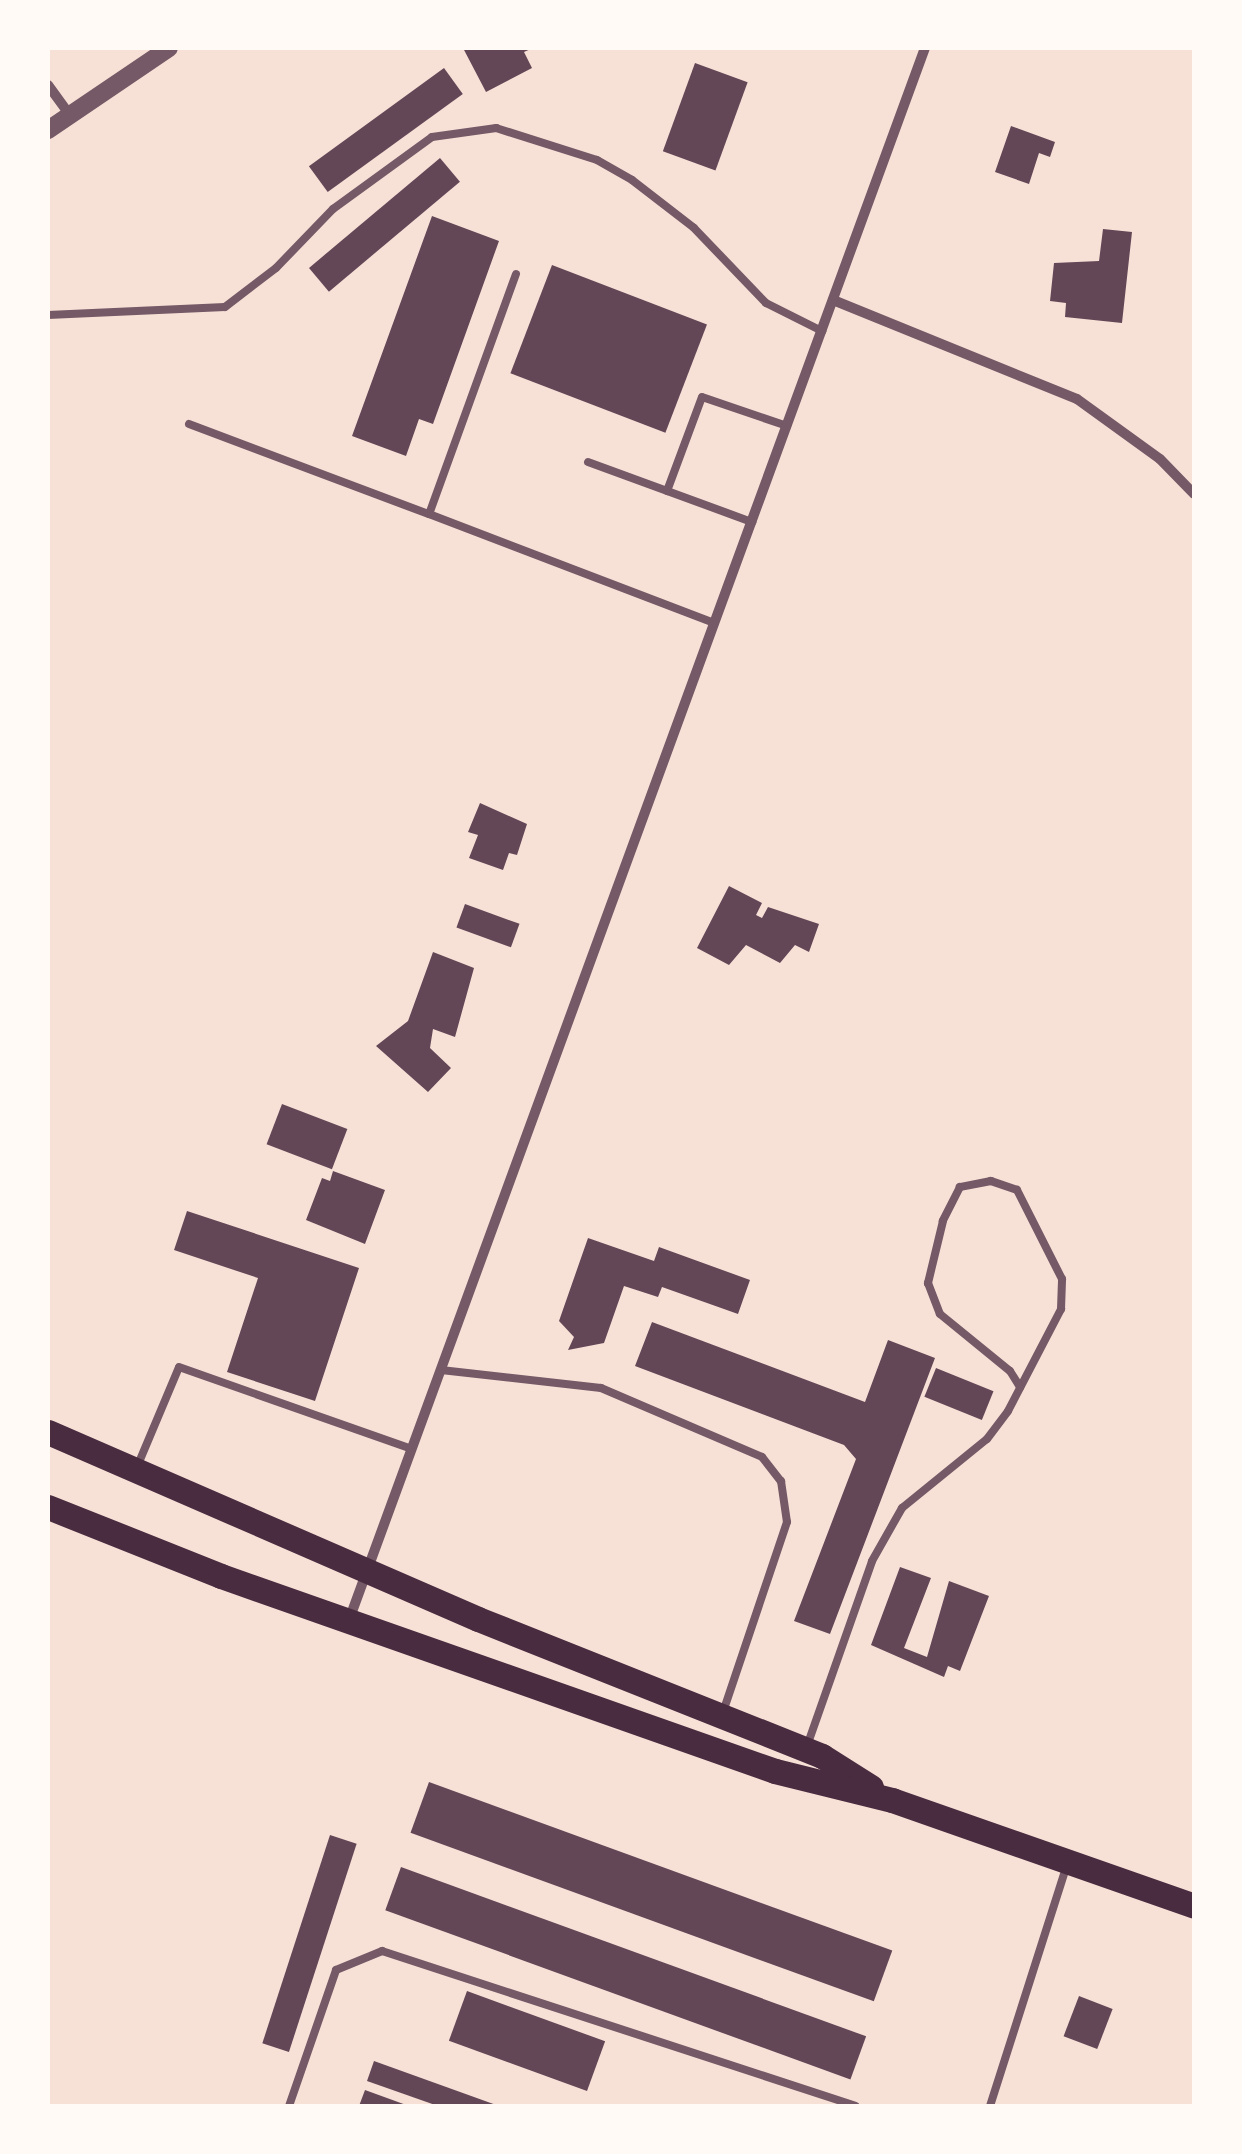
<!DOCTYPE html>
<style>
body{margin:0}
#map{position:relative;width:1242px;height:2154px;overflow:hidden;background:#f7e1d7;font-family:Commissioner,sans-serif}
div>[style]{position:absolute}
.building>*{inset:0;background:#644757;transform-origin:0 0}
.service>*{height:8px;margin:-4px;padding:0 4px;transform-origin:4px;border-radius:4px;background:#755966}
.minor>*{height:10px;margin:-5px;padding:0 5px;transform-origin:5px;border-radius:5px;background:#755966}
.tertiary>*{height:18px;margin:-9px;padding:0 9px;transform-origin:9px;border-radius:9px;background:#755966}
.primary>*{height:25px;margin:-12.5px;padding:0 12.5px;transform-origin:12.5px;border-radius:12.5px;background:#4a2c40}
span{translate:-50% -50%;white-space:nowrap;text-align:center;line-height:1.15;-webkit-text-stroke:10px #fffaf5;paint-order:stroke}
.frame{position:absolute;inset:0;border:50px solid #fffaf5;pointer-events:none}
</style>
<div id="map">
<div class="building">
<i style="clip-path:polygon(463px 48px,533px 48px,524px 52px,532px 68px,486px 92px)"></i>
<i style="left:695px;top:63px;width:56px;height:94px;rotate:20deg"></i>
<i style="left:444px;top:68px;width:32px;height:167px;rotate:54deg"></i>
<i style="clip-path:polygon(1011px 126px,1055px 142px,1050px 157px,1039px 153px,1029px 184px,995px 172px)"></i>
<i style="left:440px;top:158px;width:31px;height:171px;rotate:50deg"></i>
<i style="clip-path:polygon(432px 216px,499px 241px,433px 424px,419px 419px,406px 456px,352px 436px)"></i>
<i style="clip-path:polygon(1103px 229px,1132px 232px,1122px 323px,1065px 317px,1066px 303px,1050px 301px,1054px 263px,1099px 261px)"></i>
<i style="left:552px;top:265px;width:166px;height:116px;rotate:21deg"></i>
<i style="clip-path:polygon(480px 803px,527px 824px,517px 855px,509px 853px,503px 870px,469px 858px,478px 835px,468px 832px)"></i>
<i style="clip-path:polygon(729px 886px,762px 903px,756px 915px,762px 918px,768px 907px,819px 924px,809px 952px,795px 945px,780px 963px,746px 945px,729px 965px,697px 948px)"></i>
<i style="left:465px;top:904px;width:58px;height:25px;rotate:20deg"></i>
<i style="clip-path:polygon(433px 952px,474px 968px,455px 1037px,433px 1029px,430px 1048px,451px 1068px,428px 1092px,376px 1046px,408px 1021px)"></i>
<i style="left:282px;top:1104px;width:70px;height:43px;rotate:21deg"></i>
<i style="clip-path:polygon(333px 1171px,385px 1190px,365px 1244px,306px 1220px,322px 1178px,330px 1181px)"></i>
<i style="clip-path:polygon(187px 1211px,359px 1268px,315px 1401px,227px 1372px,258px 1278px,174px 1250px)"></i>
<i style="clip-path:polygon(588px 1238px,654px 1261px,659px 1247px,750px 1280px,738px 1314px,662px 1287px,658px 1297px,624px 1286px,604px 1343px,568px 1350px,574px 1337px,559px 1321px)"></i>
<i style="clip-path:polygon(652px 1322px,865px 1402px,888px 1340px,935px 1358px,830px 1634px,794px 1621px,856px 1459px,844px 1445px,635px 1366px)"></i>
<i style="left:936px;top:1368px;width:62px;height:31px;rotate:22deg"></i>
<i style="clip-path:polygon(900px 1567px,931px 1578px,904px 1648px,927px 1657px,949px 1581px,989px 1596px,960px 1671px,948px 1666px,944px 1677px,871px 1645px)"></i>
<i style="left:429px;top:1782px;width:493px;height:54px;rotate:20deg"></i>
<i style="left:330px;top:1835px;width:28px;height:219px;rotate:18deg"></i>
<i style="left:401px;top:1867px;width:495px;height:46px;rotate:20deg"></i>
<i style="left:467px;top:1991px;width:147px;height:53px;rotate:20deg"></i>
<i style="left:1079px;top:1996px;width:36px;height:43px;rotate:21deg"></i>
<i style="clip-path:polygon(374px 2061px,499px 2106px,438px 2106px,367px 2081px)"></i>
<i style="clip-path:polygon(365px 2090px,409px 2106px,359px 2106px)"></i>
</div>
<div class="service">
<i style="left:516px;top:274px;width:255px;rotate:109.9deg"></i>
<i style="left:429px;top:514px;width:306px;rotate:20.9deg"></i>
<i style="left:48px;top:315px;width:177px;rotate:-2.6deg"></i>
<i style="left:225px;top:307px;width:64px;rotate:-37.4deg"></i>
<i style="left:276px;top:268px;width:82px;rotate:-46deg"></i>
<i style="left:333px;top:209px;width:122px;rotate:-36deg"></i>
<i style="left:432px;top:137px;width:65px;rotate:-8deg"></i>
<i style="left:496px;top:128px;width:106px;rotate:17.6deg"></i>
<i style="left:597px;top:160px;width:40px;rotate:29.7deg"></i>
<i style="left:632px;top:180px;width:78px;rotate:37.7deg"></i>
<i style="left:694px;top:228px;width:104px;rotate:46.2deg"></i>
<i style="left:766px;top:303px;width:63px;rotate:26.6deg"></i>
<i style="left:189px;top:424px;width:256px;rotate:20.6deg"></i>
<i style="left:588px;top:462px;width:175px;rotate:20.1deg"></i>
<i style="left:667px;top:491px;width:100px;rotate:-69.6deg"></i>
<i style="left:702px;top:397px;width:90px;rotate:18.8deg"></i>
<i style="left:441px;top:1370px;width:161px;rotate:6.4deg"></i>
<i style="left:601px;top:1388px;width:175px;rotate:23.2deg"></i>
<i style="left:762px;top:1457px;width:31px;rotate:52deg"></i>
<i style="left:781px;top:1481px;width:41px;rotate:81.7deg"></i>
<i style="left:787px;top:1522px;width:200px;rotate:108.6deg"></i>
<i style="left:137px;top:1467px;width:108px;rotate:-67.2deg"></i>
<i style="left:179px;top:1367px;width:247px;rotate:19.4deg"></i>
<i style="left:807px;top:1746px;width:196px;rotate:-70.6deg"></i>
<i style="left:872px;top:1561px;width:61px;rotate:-60.5deg"></i>
<i style="left:902px;top:1508px;width:109px;rotate:-39.1deg"></i>
<i style="left:987px;top:1439px;width:35px;rotate:-53deg"></i>
<i style="left:1008px;top:1411px;width:115px;rotate:-62.5deg"></i>
<i style="left:1061px;top:1309px;width:30px;rotate:-88deg"></i>
<i style="left:1062px;top:1279px;width:100px;rotate:-116.8deg"></i>
<i style="left:1017px;top:1190px;width:28px;rotate:-161deg"></i>
<i style="left:991px;top:1181px;width:32px;rotate:169deg"></i>
<i style="left:960px;top:1187px;width:38px;rotate:117deg"></i>
<i style="left:943px;top:1221px;width:64px;rotate:103.6deg"></i>
<i style="left:928px;top:1283px;width:33px;rotate:69deg"></i>
<i style="left:940px;top:1314px;width:90px;rotate:39.2deg"></i>
<i style="left:1010px;top:1371px;width:19px;rotate:58deg"></i>
<i style="left:289px;top:2106px;width:144px;rotate:-70.9deg"></i>
<i style="left:336px;top:1970px;width:50px;rotate:-22.4deg"></i>
<i style="left:382px;top:1951px;width:498px;rotate:18.1deg"></i>
<i style="left:990px;top:2106px;width:250px;rotate:-72.3deg"></i>
</div>
<div class="minor">
<i style="left:48px;top:85px;width:37px;rotate:54deg"></i>
<i style="left:833px;top:300px;width:263px;rotate:22.1deg"></i>
<i style="left:1077px;top:399px;width:102px;rotate:35.9deg"></i>
<i style="left:1160px;top:459px;width:49px;rotate:45.8deg"></i>
<i style="left:349px;top:1620px;width:1674px;rotate:-69.88deg"></i>
</div>
<div class="tertiary">
<i style="left:48px;top:130px;width:146px;rotate:-34.1deg"></i>
</div>
<div class="primary">
<i style="left:48px;top:1432px;width:469px;rotate:23.5deg"></i>
<i style="left:478px;top:1619px;width:370px;rotate:21.7deg"></i>
<i style="left:822px;top:1756px;width:58px;rotate:32.3deg"></i>
<i style="left:48px;top:1507px;width:186px;rotate:21.7deg"></i>
<i style="left:221px;top:1576px;width:587px;rotate:19.39deg"></i>
<i style="left:775px;top:1771px;width:121px;rotate:13.9deg"></i>
<i style="left:892px;top:1800px;width:320px;rotate:19.3deg"></i>
</div>
<div class="frame"></div>
</div>
